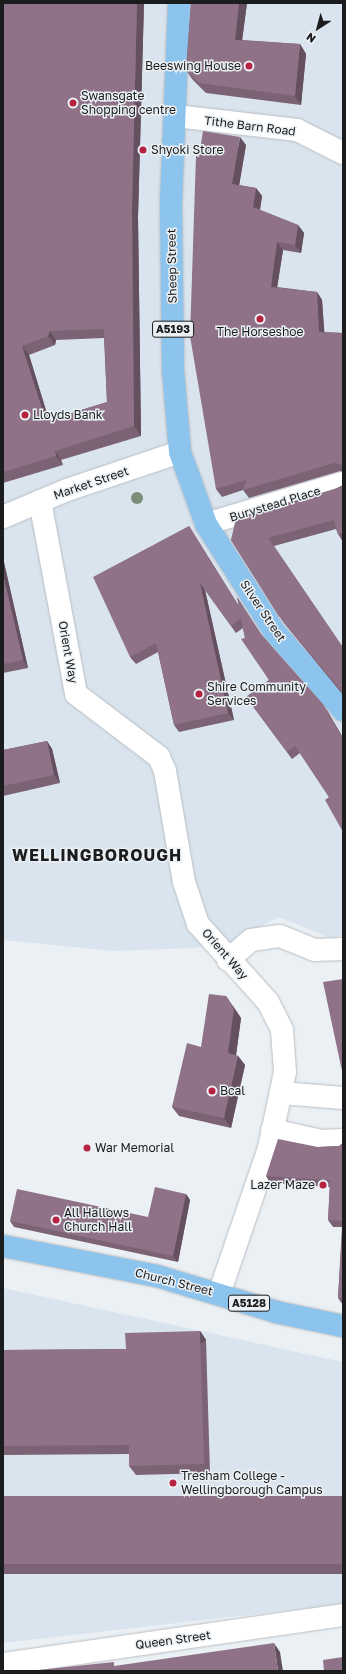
<!DOCTYPE html>
<style>
body{margin:0}
#map{position:relative;width:346px;height:1674px;overflow:hidden;background:#ebf0f4;font-family:"Golos Text",sans-serif}
div>[style]{position:absolute}
.built>*{inset:0;background:#d9e4ee}
.roads{filter:drop-shadow(0 0 1px #babec2) drop-shadow(0 0 1px #babec2)}
.minor>*{height:22px;margin:-11px;padding:0 11px;transform-origin:11px;border-radius:11px;background:#fff}
.major>*{height:22px;margin:-11px;padding:0 11px;transform-origin:11px;border-radius:11px;background:#8cc4ee}
.trees>*{width:12px;height:12px;margin:-6px;border-radius:50%;background:#7b8e79}
.wall>*{inset:0;background:#7b6275;transform-origin:0 0}
.shaded-wall>*{inset:0;background:#64505f;transform-origin:0 0}
.building>*{inset:0;background:#8f7288;transform-origin:0 0}
.dots>*{width:11px;height:11px;translate:-50% -50%;box-sizing:border-box;border:2px solid #ebf0f4;border-radius:50%}
span{translate:-50% -50%;white-space:nowrap;text-align:center;line-height:1.15;-webkit-text-stroke:3px #ebf0f4;paint-order:stroke}
.shield-label span{padding:1px 3px;background:#ebf0f4;border:1px solid;border-radius:3px;-webkit-text-stroke-width:0}
.shield-label{font-size:11px;color:#1a1c1d;font-weight:700}
.poi-label{font-size:12px;color:#1a1c1d}
.right{translate:-100% -50%;text-align:right}
.left{translate:0 -50%;text-align:left}
.street-label{font-size:12px;color:#1a1c1d}
.district-label{font-size:16px;color:#1a1c1d;font-weight:700;letter-spacing:1px}
.frame{position:absolute;inset:0;border:4px solid #1a1c1d;pointer-events:none}
.north{position:absolute;left:298px;top:8px;width:40px;height:40px;-webkit-text-stroke:3px #ebf0f4;paint-order:stroke;rotate:216deg;font-size:11px;font-weight:700;line-height:16px;text-align:center;color:#1a1c1d}
.north::after{content:'';display:block;margin:auto;width:14px;height:18px;background:#1a1c1d;clip-path:polygon(50% 0,100% 100%,50% 72%,0 100%)}
</style>
<div id="map">
<div class="built">
<i style="clip-path:polygon(3px 3px,343px 3px,343px 935px,330px 938px,279px 917px,232px 941px,194px 948px,113px 951px,3px 940px)"></i>
<i style="clip-path:polygon(3px 1288px,343px 1362px,343px 1604px,3px 1643px)"></i>
</div>
<div class="roads">
<div class="minor">
<i style="left:176px;top:116px;width:122px;rotate:6.6deg"></i>
<i style="left:297px;top:130px;width:51px;rotate:26.6deg"></i>
<i style="left:40px;top:501px;width:196px;rotate:79.4deg"></i>
<i style="left:76px;top:694px;width:104px;rotate:37.2deg"></i>
<i style="left:159px;top:757px;width:15px;rotate:67deg"></i>
<i style="left:165px;top:771px;width:113px;rotate:80.3deg"></i>
<i style="left:184px;top:882px;width:44px;rotate:71.6deg"></i>
<i style="left:198px;top:924px;width:105px;rotate:48.1deg"></i>
<i style="left:268px;top:1002px;width:31px;rotate:63deg"></i>
<i style="left:282px;top:1030px;width:42px;rotate:85.9deg"></i>
<i style="left:285px;top:1072px;width:78px;rotate:101.9deg"></i>
<i style="left:269px;top:1148px;width:154px;rotate:108.9deg"></i>
<i style="left:3px;top:517px;width:69px;rotate:-22.9deg"></i>
<i style="left:67px;top:490px;width:119px;rotate:-18.6deg"></i>
<i style="left:206px;top:524px;width:143px;rotate:-16.7deg"></i>
<i style="left:228px;top:960px;width:30px;rotate:-41deg"></i>
<i style="left:251px;top:940px;width:29px;rotate:-8deg"></i>
<i style="left:280px;top:936px;width:37px;rotate:22deg"></i>
<i style="left:314px;top:950px;width:29px;rotate:-2deg"></i>
<i style="left:281px;top:1093px;width:62px;rotate:4.6deg"></i>
<i style="left:272px;top:1130px;width:51px;rotate:12.4deg"></i>
<i style="left:322px;top:1141px;width:21px;rotate:-3deg"></i>
<i style="left:3px;top:1664px;width:344px;rotate:-8.2deg"></i>
</div>
<div class="major">
<i style="left:179px;top:3px;width:202px;rotate:92.3deg"></i>
<i style="left:171px;top:205px;width:165px;rotate:89.3deg"></i>
<i style="left:173px;top:370px;width:82px;rotate:85.1deg"></i>
<i style="left:180px;top:452px;width:77px;rotate:70.1deg"></i>
<i style="left:206px;top:524px;width:127px;rotate:57.6deg"></i>
<i style="left:274px;top:631px;width:105px;rotate:48.9deg"></i>
<i style="left:3px;top:1246px;width:157px;rotate:11deg"></i>
<i style="left:157px;top:1276px;width:124px;rotate:16.8deg"></i>
<i style="left:276px;top:1312px;width:68px;rotate:11.8deg"></i>
</div>
</div>
<div class="trees">
<i style="left:137px;top:498px"></i>
</div>
<div class="wall">
<i style="clip-path:polygon(evenodd,3px 3px,144px 3px,138px 217px,141px 436px,61px 460px,63px 465px,3px 483px,3px 3px,104px 338px,107px 402px,49px 420px,29px 355px,55px 345px,56px 340px,104px 338px)"></i>
<i style="clip-path:polygon(191px 3px,247px 3px,242px 40px,300px 44px,306px 54px,301px 105px,206px 93px,192px 79px,186px 70px)"></i>
<i style="clip-path:polygon(246px 145px,239px 185px,256px 188px,262px 196px,260px 210px,298px 225px,304px 233px,301px 253px,283px 250px,277px 287px,317px 292px,322px 300px,324px 332px,343px 333px,343px 472px,340px 471px,249px 498px,243px 490px,222px 497px,216px 489px,199px 157px)"></i>
<i style="clip-path:polygon(343px 485px,343px 542px,338px 534px,336px 529px,274px 546px,342px 646px,343px 646px,343px 695px,284px 623px,231px 540px)"></i>
<i style="clip-path:polygon(189px 526px,239px 606px,237px 597px,261px 634px,328px 712px,343px 738px,343px 832px,329px 797px,300px 753px,292px 759px,246px 697px,269px 680px,245px 638px,243px 628px,236px 633px,205px 590px,234px 720px,179px 732px,174px 725px,158px 652px,136px 664px,130px 657px)"></i>
<i style="clip-path:polygon(3px 558px,28px 668px,3px 673px)"></i>
<i style="clip-path:polygon(47px 741px,52px 749px,60px 783px,3px 796px,3px 750px)"></i>
<i style="clip-path:polygon(233px 1006px,241px 1018px,236px 1055px,238px 1056px,245px 1065px,231px 1128px,179px 1116px,172px 1107px,201px 1047px)"></i>
<i style="clip-path:polygon(343px 1143px,343px 1305px,338px 1298px,342px 1227px,333px 1227px,328px 1220px,330px 1187px,270px 1183px,266px 1176px,318px 1147px,339px 1146px)"></i>
<i style="clip-path:polygon(186px 1194px,190px 1200px,178px 1262px,14px 1227px,10px 1221px,148px 1217px)"></i>
<i style="clip-path:polygon(200px 1331px,206px 1340px,210px 1473px,136px 1475px,129px 1466px,129px 1454px,3px 1455px,3px 1350px,126px 1349px)"></i>
<i style="left:343px;top:1496px;width:78px;height:343px;rotate:90deg"></i>
</div>
<div class="shaded-wall">
<i style="clip-path:polygon(137px 3px,144px 3px,138px 217px,141px 436px,134px 426px,132px 208px)"></i>
<i style="clip-path:polygon(239px 3px,247px 3px,241px 49px,235px 40px)"></i>
<i style="clip-path:polygon(300px 44px,306px 54px,301px 105px,295px 96px)"></i>
<i style="clip-path:polygon(240px 137px,246px 145px,238px 192px,232px 184px)"></i>
<i style="clip-path:polygon(256px 188px,262px 196px,259px 216px,253px 207px)"></i>
<i style="clip-path:polygon(298px 225px,304px 233px,301px 253px,295px 245px)"></i>
<i style="clip-path:polygon(277px 242px,283px 250px,276px 295px,271px 287px)"></i>
<i style="clip-path:polygon(317px 292px,322px 300px,325px 340px,319px 332px)"></i>
<i style="clip-path:polygon(50px 331px,56px 340px,55px 345px,48px 336px)"></i>
<i style="clip-path:polygon(22px 346px,29px 355px,52px 430px,46px 421px)"></i>
<i style="clip-path:polygon(55px 451px,61px 460px,63px 465px,56px 456px)"></i>
<i style="clip-path:polygon(3px 558px,28px 668px,23px 660px,3px 574px)"></i>
<i style="clip-path:polygon(200px 583px,205px 590px,234px 720px,228px 713px)"></i>
<i style="clip-path:polygon(323px 704px,328px 712px,343px 738px,343px 739px)"></i>
<i style="clip-path:polygon(47px 741px,52px 749px,60px 783px,54px 775px)"></i>
<i style="clip-path:polygon(226px 996px,241px 1018px,235px 1063px,228px 1053px)"></i>
<i style="clip-path:polygon(238px 1056px,245px 1065px,231px 1128px,224px 1118px)"></i>
<i style="clip-path:polygon(186px 1194px,190px 1200px,178px 1262px,173px 1256px)"></i>
<i style="left:200px;top:1331px;width:11px;height:133px;rotate:56deg"></i>
<i style="clip-path:polygon(274px 1643px,280px 1652px,283px 1671px,278px 1671px)"></i>
</div>
<div class="building">
<i style="clip-path:polygon(evenodd,3px 3px,137px 3px,132px 208px,134px 426px,55px 451px,56px 456px,3px 472px,3px 3px,104px 329px,107px 402px,46px 421px,22px 346px,48px 336px,50px 331px,104px 329px)"></i>
<i style="clip-path:polygon(191px 3px,239px 3px,235px 40px,300px 44px,295px 96px,199px 83px,186px 70px)"></i>
<i style="clip-path:polygon(203px 131px,240px 137px,232px 184px,256px 188px,253px 207px,298px 225px,295px 245px,277px 242px,271px 287px,317px 292px,319px 332px,343px 333px,343px 465px,334px 463px,243px 490px,246px 480px,216px 489px,190px 336px,196px 156px,199px 157px)"></i>
<i style="clip-path:polygon(343px 485px,343px 533px,338px 534px,334px 520px,268px 538px,342px 646px,343px 646px,343px 693px,278px 615px,231px 540px,236px 518px,341px 487px)"></i>
<i style="clip-path:polygon(189px 526px,239px 607px,237px 597px,259px 632px,323px 704px,343px 739px,343px 832px,325px 800px,329px 797px,295px 746px,287px 752px,246px 697px,269px 680px,241px 639px,245px 638px,241px 618px,231px 626px,200px 583px,228px 713px,174px 725px,156px 643px,130px 657px,93px 577px)"></i>
<i style="clip-path:polygon(3px 574px,23px 660px,3px 664px)"></i>
<i style="clip-path:polygon(47px 741px,54px 775px,3px 786px,3px 750px)"></i>
<i style="clip-path:polygon(343px 979px,343px 1071px,342px 1071px,323px 982px)"></i>
<i style="clip-path:polygon(209px 994px,226px 996px,234px 1009px,228px 1053px,238px 1056px,224px 1118px,172px 1107px,187px 1043px,201px 1047px)"></i>
<i style="clip-path:polygon(278px 1139px,318px 1147px,339px 1146px,343px 1143px,343px 1298px,338px 1298px,343px 1221px,328px 1220px,330px 1180px,266px 1176px)"></i>
<i style="clip-path:polygon(155px 1187px,186px 1194px,173px 1256px,10px 1221px,17px 1189px,148px 1217px)"></i>
<i style="clip-path:polygon(200px 1331px,204px 1464px,129px 1466px,129px 1445px,3px 1446px,3px 1350px,126px 1349px,125px 1333px)"></i>
<i style="left:343px;top:1496px;width:68px;height:343px;rotate:90deg"></i>
<i style="clip-path:polygon(274px 1643px,278px 1671px,29px 1671px,114px 1662px,114px 1666px)"></i>
<i style="clip-path:polygon(343px 1657px,343px 1671px,324px 1671px,323px 1660px)"></i>
</div>
<div class="dots">
<i style="left:249px;top:66px;background:#b52340"></i>
<i style="left:73px;top:103px;background:#b52340"></i>
<i style="left:143px;top:150px;background:#b52340"></i>
<i style="left:260px;top:319px;background:#b52340"></i>
<i style="left:25px;top:415px;background:#b52340"></i>
<i style="left:199px;top:694px;background:#b52340"></i>
<i style="left:212px;top:1091px;background:#b52340"></i>
<i style="left:87px;top:1148px;background:#b52340"></i>
<i style="left:323px;top:1185px;background:#b52340"></i>
<i style="left:56px;top:1220px;background:#b52340"></i>
<i style="left:173px;top:1483px;background:#b52340"></i>
</div>
<div class="shield-label">
<span style="left:173px;top:329px">A5193</span>
<span style="left:249px;top:1303px">A5128</span>
</div>
<div class="poi-label">
<span class="right" style="left:241px;top:66px">Beeswing House</span>
<span class="left" style="left:81px;top:103px">Swansgate<br>Shopping centre</span>
<span class="left" style="left:151px;top:150px">Shyoki Store</span>
<span style="left:260px;top:332px">The Horseshoe</span>
<span class="left" style="left:33px;top:415px">Lloyds Bank</span>
<span class="left" style="left:207px;top:694px">Shire Community<br>Services</span>
<span class="left" style="left:220px;top:1091px">Bcal</span>
<span class="left" style="left:95px;top:1148px">War Memorial</span>
<span class="right" style="left:315px;top:1185px">Lazer Maze</span>
<span class="left" style="left:64px;top:1220px">All Hallows<br>Church Hall</span>
<span class="left" style="left:181px;top:1483px">Tresham College -<br>Wellingborough Campus</span>
</div>
<div class="street-label">
<span style="left:250px;top:126px;rotate:7deg">Tithe Barn Road</span>
<span style="left:172px;top:266px;rotate:-91deg">Sheep Street</span>
<span style="left:91px;top:483px;rotate:-19deg">Market Street</span>
<span style="left:275px;top:504px;rotate:-17deg">Burystead Place</span>
<span style="left:263px;top:611px;rotate:56deg">Silver Street</span>
<span style="left:68px;top:652px;rotate:80deg">Orient Way</span>
<span style="left:225px;top:954px;rotate:49deg">Orient Way</span>
<span style="left:174px;top:1282px;rotate:14deg">Church Street</span>
<span style="left:173px;top:1640px;rotate:-8deg">Queen Street</span>
</div>
<div class="district-label">
<span style="left:97px;top:855px">WELLINGBOROUGH</span>
</div>
<div class="frame"></div>
<div class="north">N</div>
</div>
